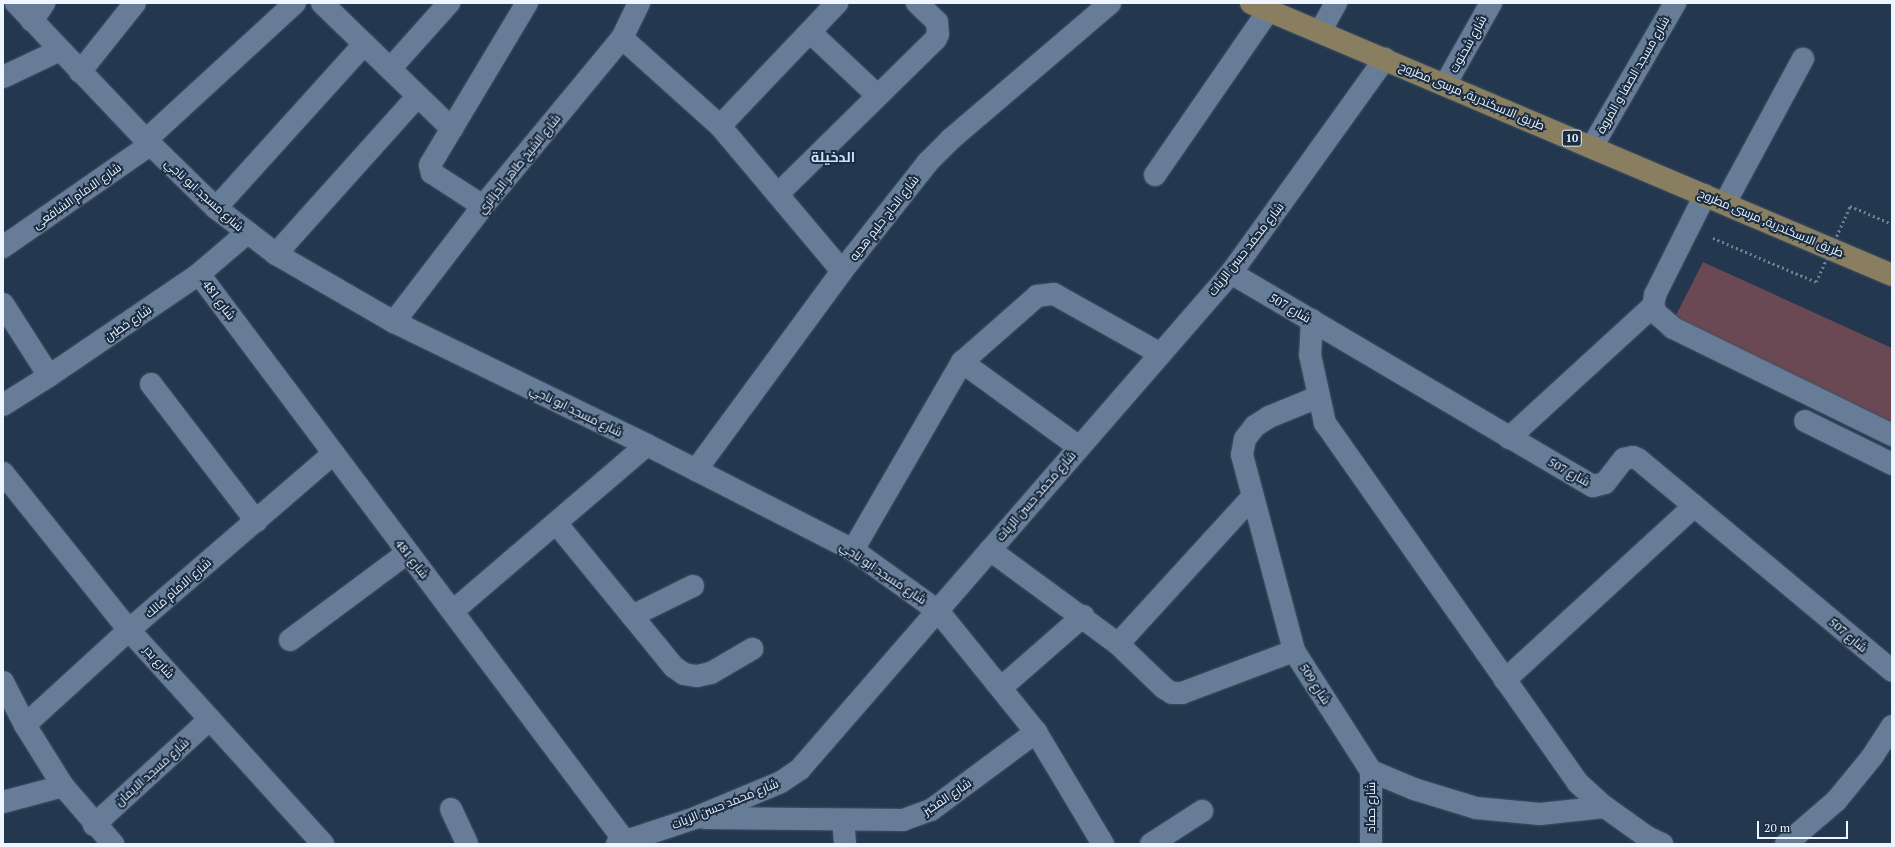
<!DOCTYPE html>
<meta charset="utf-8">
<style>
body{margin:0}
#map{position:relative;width:1895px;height:847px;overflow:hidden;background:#23374e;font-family:"PT Serif",Cairo,serif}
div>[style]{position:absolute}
.building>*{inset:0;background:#6a4854}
.path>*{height:2.5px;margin-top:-1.25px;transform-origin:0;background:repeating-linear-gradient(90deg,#718092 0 2px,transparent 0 5px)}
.roads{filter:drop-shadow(0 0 1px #415264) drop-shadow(0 0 1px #415264)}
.minor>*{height:22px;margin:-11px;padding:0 11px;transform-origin:11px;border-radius:11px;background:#677d97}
.major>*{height:22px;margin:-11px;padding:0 11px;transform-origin:11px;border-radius:11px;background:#8a7e61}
.path-bridge>*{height:2.5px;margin-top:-1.25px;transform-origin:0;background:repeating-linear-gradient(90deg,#718092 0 2px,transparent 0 5px)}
span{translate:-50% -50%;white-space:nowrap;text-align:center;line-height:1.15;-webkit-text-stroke:4px #1a2d43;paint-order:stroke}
.shield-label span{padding:1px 3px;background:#1a2d43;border:1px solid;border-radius:3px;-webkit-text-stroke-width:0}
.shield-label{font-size:11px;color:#edf5fe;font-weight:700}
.street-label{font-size:12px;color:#edf5fe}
.quarter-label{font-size:14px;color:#d1e4fc;font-weight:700}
.frame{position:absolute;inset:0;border:4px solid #edf5fe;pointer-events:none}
.scale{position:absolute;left:1757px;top:821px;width:91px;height:18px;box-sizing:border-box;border:2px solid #edf5fe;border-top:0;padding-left:5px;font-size:12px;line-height:14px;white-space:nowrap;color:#edf5fe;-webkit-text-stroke:3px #1a2d43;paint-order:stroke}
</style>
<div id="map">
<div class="building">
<i style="clip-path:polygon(1703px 262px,1892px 348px,1892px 422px,1674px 319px)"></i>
</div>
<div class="path">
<i style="left:1850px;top:206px;width:46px;rotate:23.2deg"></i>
<i style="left:1713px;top:238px;width:112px;rotate:23.1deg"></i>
</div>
<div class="roads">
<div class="minor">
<i style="left:16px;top:3px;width:189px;rotate:46.5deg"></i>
<i style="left:146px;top:140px;width:98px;rotate:44.2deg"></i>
<i style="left:216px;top:208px;width:76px;rotate:37.5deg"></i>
<i style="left:276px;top:254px;width:136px;rotate:30deg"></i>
<i style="left:394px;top:322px;width:281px;rotate:25.9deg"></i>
<i style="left:647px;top:445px;width:231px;rotate:27deg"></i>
<i style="left:853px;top:550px;width:105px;rotate:35.7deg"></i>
<i style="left:938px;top:611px;width:156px;rotate:51deg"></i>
<i style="left:1036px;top:732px;width:131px;rotate:59.1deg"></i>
<i style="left:322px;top:3px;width:181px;rotate:44.1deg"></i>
<i style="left:32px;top:21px;width:22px;rotate:-56deg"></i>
<i style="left:810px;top:32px;width:93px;rotate:43.3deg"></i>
<i style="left:1320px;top:32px;width:33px;rotate:-61deg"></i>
<i style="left:622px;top:38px;width:132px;rotate:41.9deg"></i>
<i style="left:720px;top:126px;width:189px;rotate:49.9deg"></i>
<i style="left:390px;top:69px;width:89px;rotate:-48.2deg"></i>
<i style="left:80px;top:72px;width:88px;rotate:-51.4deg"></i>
<i style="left:3px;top:77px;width:63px;rotate:-25.3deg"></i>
<i style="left:1445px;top:85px;width:94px;rotate:-60.7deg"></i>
<i style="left:720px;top:126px;width:170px;rotate:-46.4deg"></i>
<i style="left:146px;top:140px;width:202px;rotate:-42.6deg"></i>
<i style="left:1592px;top:147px;width:166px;rotate:-60deg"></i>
<i style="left:1155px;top:175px;width:201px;rotate:-55.4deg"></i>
<i style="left:778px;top:194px;width:221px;rotate:-44.5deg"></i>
<i style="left:936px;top:39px;width:5px;rotate:-68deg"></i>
<i style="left:938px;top:34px;width:12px;rotate:-95deg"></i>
<i style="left:937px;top:22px;width:28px;rotate:-136deg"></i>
<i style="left:1705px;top:195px;width:112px;rotate:116.6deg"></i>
<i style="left:1655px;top:295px;width:11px;rotate:100deg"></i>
<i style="left:1653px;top:306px;width:8px;rotate:67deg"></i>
<i style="left:1656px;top:313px;width:23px;rotate:41deg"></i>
<i style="left:1673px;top:328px;width:244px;rotate:26deg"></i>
<i style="left:1725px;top:203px;width:164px;rotate:-61.6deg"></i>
<i style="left:483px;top:206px;width:61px;rotate:-147.1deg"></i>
<i style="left:432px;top:173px;width:8px;rotate:-104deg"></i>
<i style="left:430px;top:165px;width:189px;rotate:-59.1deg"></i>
<i style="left:216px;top:208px;width:221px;rotate:-47.9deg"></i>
<i style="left:3px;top:247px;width:179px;rotate:-34.8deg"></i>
<i style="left:276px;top:254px;width:212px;rotate:-48.1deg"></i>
<i style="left:1231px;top:273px;width:420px;rotate:30.5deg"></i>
<i style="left:1593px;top:486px;width:12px;rotate:-14deg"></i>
<i style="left:1605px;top:483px;width:31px;rotate:-52deg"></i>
<i style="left:1624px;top:459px;width:9px;rotate:-13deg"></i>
<i style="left:1633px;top:457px;width:5px;rotate:22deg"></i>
<i style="left:1638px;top:459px;width:331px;rotate:39.8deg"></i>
<i style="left:199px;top:274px;width:713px;rotate:53.1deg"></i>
<i style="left:3px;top:304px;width:85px;rotate:57.4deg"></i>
<i style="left:1312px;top:320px;width:35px;rotate:93deg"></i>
<i style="left:1310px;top:355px;width:70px;rotate:77.6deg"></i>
<i style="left:1325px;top:423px;width:440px;rotate:54.9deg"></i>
<i style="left:1578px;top:783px;width:36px;rotate:42deg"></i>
<i style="left:1605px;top:807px;width:52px;rotate:35.5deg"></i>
<i style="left:1647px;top:837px;width:17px;rotate:25deg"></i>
<i style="left:394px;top:322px;width:146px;rotate:-52.5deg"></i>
<i style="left:483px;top:206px;width:218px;rotate:-50.4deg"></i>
<i style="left:622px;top:38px;width:39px;rotate:-64deg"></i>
<i style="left:962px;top:362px;width:145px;rotate:36deg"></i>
<i style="left:151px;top:384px;width:173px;rotate:52.5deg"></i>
<i style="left:1318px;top:397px;width:53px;rotate:157.8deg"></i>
<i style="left:1269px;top:417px;width:17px;rotate:147deg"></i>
<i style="left:1255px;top:426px;width:16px;rotate:128deg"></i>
<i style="left:1245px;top:439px;width:16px;rotate:101deg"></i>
<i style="left:1242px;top:455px;width:203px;rotate:75.1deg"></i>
<i style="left:1294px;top:651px;width:143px;rotate:57.3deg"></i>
<i style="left:1371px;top:771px;width:47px;rotate:22.7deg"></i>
<i style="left:1414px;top:789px;width:65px;rotate:17deg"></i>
<i style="left:1476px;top:808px;width:64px;rotate:5.4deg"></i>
<i style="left:1540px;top:814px;width:65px;rotate:-6.1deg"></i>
<i style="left:3px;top:405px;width:54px;rotate:-32.2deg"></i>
<i style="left:49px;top:376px;width:181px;rotate:-34.2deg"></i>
<i style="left:199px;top:274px;width:63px;rotate:-40.5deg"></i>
<i style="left:1805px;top:421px;width:97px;rotate:26.3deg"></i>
<i style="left:1509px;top:438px;width:195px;rotate:-42.5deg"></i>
<i style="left:696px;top:470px;width:247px;rotate:-53.7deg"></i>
<i style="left:842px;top:271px;width:139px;rotate:-51.7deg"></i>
<i style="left:928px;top:162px;width:33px;rotate:-45deg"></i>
<i style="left:951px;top:139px;width:209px;rotate:-40.5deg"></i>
<i style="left:3px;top:473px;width:201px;rotate:51.3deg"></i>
<i style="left:129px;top:630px;width:289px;rotate:47.8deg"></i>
<i style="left:556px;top:523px;width:186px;rotate:50.7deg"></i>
<i style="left:674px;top:667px;width:12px;rotate:35deg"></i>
<i style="left:684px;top:674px;width:13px;rotate:9deg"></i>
<i style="left:697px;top:676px;width:14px;rotate:-12deg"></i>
<i style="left:711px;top:673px;width:48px;rotate:-30.3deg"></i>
<i style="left:853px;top:550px;width:217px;rotate:-59.9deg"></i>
<i style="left:962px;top:362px;width:100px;rotate:-41.3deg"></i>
<i style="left:1037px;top:296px;width:17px;rotate:-7deg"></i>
<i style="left:1054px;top:294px;width:120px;rotate:29.3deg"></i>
<i style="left:990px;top:550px;width:159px;rotate:36.3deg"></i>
<i style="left:1118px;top:644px;width:64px;rotate:43.7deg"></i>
<i style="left:1164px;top:688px;width:9px;rotate:32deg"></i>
<i style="left:1172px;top:693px;width:10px"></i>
<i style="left:1182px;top:693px;width:120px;rotate:-20.6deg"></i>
<i style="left:453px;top:611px;width:255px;rotate:-40.6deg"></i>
<i style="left:632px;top:616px;width:68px;rotate:-26.2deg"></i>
<i style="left:290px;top:640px;width:146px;rotate:-36.6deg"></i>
<i style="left:1118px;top:644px;width:199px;rotate:-47.6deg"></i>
<i style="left:1505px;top:680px;width:257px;rotate:-42.6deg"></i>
<i style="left:3px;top:682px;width:48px;rotate:62.9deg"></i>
<i style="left:25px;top:725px;width:72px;rotate:58.1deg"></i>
<i style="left:63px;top:786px;width:77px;rotate:49.2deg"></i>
<i style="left:1002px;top:687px;width:108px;rotate:-41.2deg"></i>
<i style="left:25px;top:725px;width:141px;rotate:-42.4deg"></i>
<i style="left:129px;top:630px;width:269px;rotate:-40.8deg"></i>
<i style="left:3px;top:802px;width:62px;rotate:-14.9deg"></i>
<i style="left:451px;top:809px;width:38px;rotate:65deg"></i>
<i style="left:705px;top:818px;width:198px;rotate:0.6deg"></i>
<i style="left:903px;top:820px;width:30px;rotate:-20deg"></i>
<i style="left:931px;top:810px;width:131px;rotate:-36.6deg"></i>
<i style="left:843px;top:820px;width:24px;rotate:85deg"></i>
<i style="left:94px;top:825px;width:157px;rotate:-42.4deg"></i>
<i style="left:617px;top:844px;width:82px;rotate:-18.4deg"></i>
<i style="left:695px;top:818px;width:93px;rotate:-22.7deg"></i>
<i style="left:781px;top:782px;width:23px;rotate:-34deg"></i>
<i style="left:800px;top:769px;width:657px;rotate:-49.01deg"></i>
<i style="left:1231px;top:273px;width:264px;rotate:-54.3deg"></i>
<i style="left:1151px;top:844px;width:61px;rotate:-32.9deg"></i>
<i style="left:1371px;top:844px;width:73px;rotate:-90deg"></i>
<i style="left:1786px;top:844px;width:66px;rotate:-40.7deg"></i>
<i style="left:1836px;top:801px;width:57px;rotate:-50.7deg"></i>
<i style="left:1872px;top:757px;width:37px;rotate:-57deg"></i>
</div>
<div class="major">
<i style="left:1251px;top:3px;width:696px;rotate:22.99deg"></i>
</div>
</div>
<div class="path-bridge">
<i style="left:1816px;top:282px;width:83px;rotate:-65.9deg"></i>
</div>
<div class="shield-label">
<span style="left:1572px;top:138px">10</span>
</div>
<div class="street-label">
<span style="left:1468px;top:44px;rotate:-61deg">شارع شحتوت</span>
<span style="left:1633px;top:75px;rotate:-60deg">شارع مسجد الصفا و المروة</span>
<span style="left:1472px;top:96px;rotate:23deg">طريق الاسكندرية, مرسى مطروح</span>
<span style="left:519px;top:164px;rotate:-51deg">شارع الشيخ طاهر الجزائري</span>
<span style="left:204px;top:195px;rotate:42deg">شارع مسجد ابو ناجي</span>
<span style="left:77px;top:196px;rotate:-35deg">شارع الامام الشافعى</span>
<span style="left:884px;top:218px;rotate:-52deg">شارع الحاج حليم هديه</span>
<span style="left:1771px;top:223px;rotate:23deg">طريق الاسكندرية, مرسى مطروح</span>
<span style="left:1246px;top:249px;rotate:-52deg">شارع محمد حسن الزيات</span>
<span style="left:219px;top:300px;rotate:53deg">شارع 481</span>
<span style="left:1290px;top:308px;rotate:30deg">شارع 507</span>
<span style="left:128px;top:323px;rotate:-34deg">شارع خطين</span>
<span style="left:576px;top:411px;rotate:26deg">شارع مسجد ابو ناجي</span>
<span style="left:1569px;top:472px;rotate:29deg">شارع 507</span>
<span style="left:1036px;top:496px;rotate:-49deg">شارع محمد حسن الزيات</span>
<span style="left:412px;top:559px;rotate:52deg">شارع 481</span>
<span style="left:883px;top:573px;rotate:34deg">شارع مسجد ابو ناجي</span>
<span style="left:178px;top:588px;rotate:-41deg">شارع الامام مالك</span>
<span style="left:1848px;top:635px;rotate:40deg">شارع 507</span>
<span style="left:159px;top:662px;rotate:48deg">شارع بدر</span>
<span style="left:1315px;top:684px;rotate:57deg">شارع 509</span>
<span style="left:152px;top:772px;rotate:-42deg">شارع مسجد الايمان</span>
<span style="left:947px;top:797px;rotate:-34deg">شارع المخبز</span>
<span style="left:725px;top:804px;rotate:-22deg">شارع محمد حسن الزيات</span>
<span style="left:1371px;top:807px;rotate:-90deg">شارع حماد</span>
</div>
<div class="quarter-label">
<span style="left:833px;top:157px">الدخيلة</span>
</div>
<div class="frame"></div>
<div class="scale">20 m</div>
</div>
